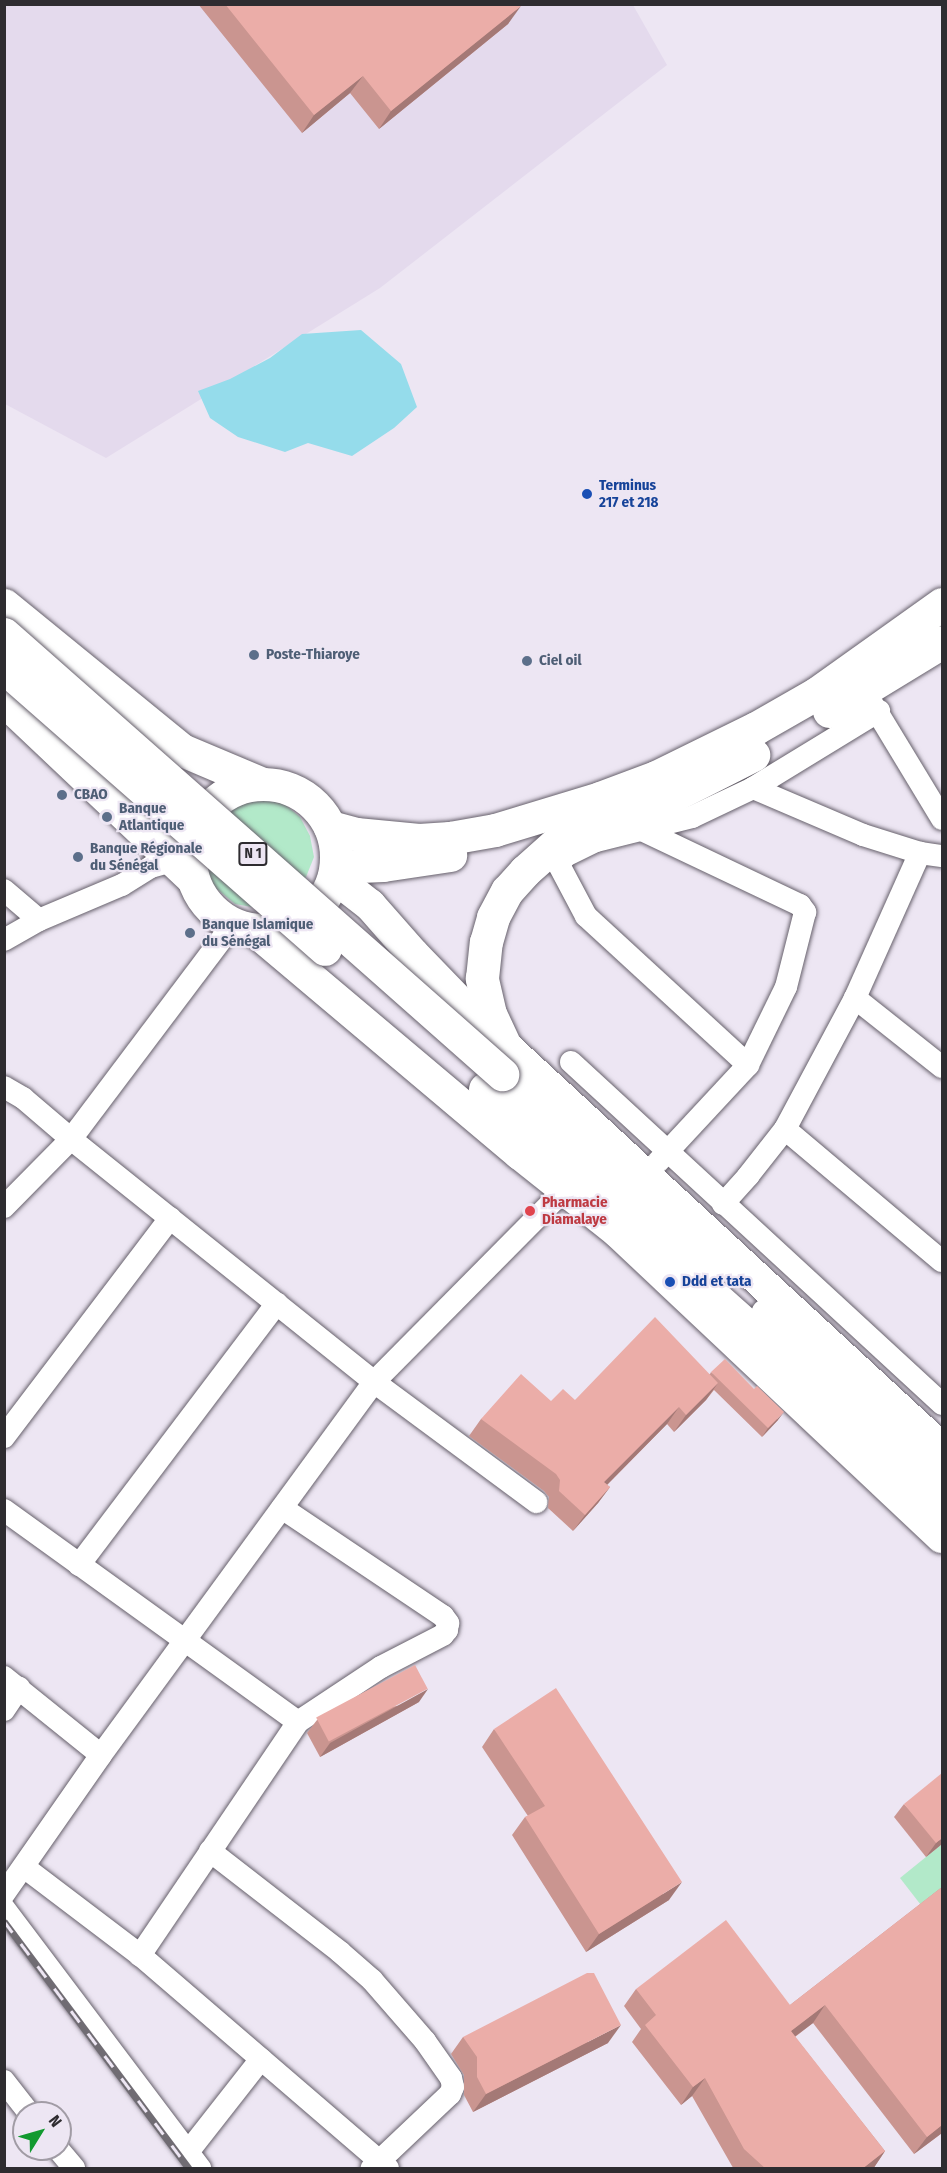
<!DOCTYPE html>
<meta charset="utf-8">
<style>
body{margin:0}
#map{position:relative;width:947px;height:2173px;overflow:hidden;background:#ede6f3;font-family:"Fira Sans Condensed",sans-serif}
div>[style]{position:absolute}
.built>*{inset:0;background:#e4daed}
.green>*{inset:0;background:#b2e9c9}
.water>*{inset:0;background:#95dceb}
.roads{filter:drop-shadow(0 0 2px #66606b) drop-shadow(0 0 2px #66606b)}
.street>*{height:22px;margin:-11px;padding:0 11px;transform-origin:11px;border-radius:11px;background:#fff}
.secondary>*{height:32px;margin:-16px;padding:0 16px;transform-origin:16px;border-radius:16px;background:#fff}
.primary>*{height:33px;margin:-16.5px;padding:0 16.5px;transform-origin:16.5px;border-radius:16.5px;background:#fff}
.primary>.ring{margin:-16.5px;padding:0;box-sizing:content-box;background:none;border:33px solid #fff;border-radius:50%}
.highway>*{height:33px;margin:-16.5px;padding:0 16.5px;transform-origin:16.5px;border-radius:16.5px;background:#fff}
.rail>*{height:7px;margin-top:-3.5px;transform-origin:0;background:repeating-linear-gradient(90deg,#ede6f3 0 14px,#706c73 0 28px);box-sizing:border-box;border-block:2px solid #706c73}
.bridges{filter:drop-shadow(0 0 2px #66606b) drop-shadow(0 0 2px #66606b)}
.highway-bridge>*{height:33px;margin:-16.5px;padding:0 16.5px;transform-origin:16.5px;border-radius:16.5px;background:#fff}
.wall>*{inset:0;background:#ca9590}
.shaded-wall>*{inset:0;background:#a47976}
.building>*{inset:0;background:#ebada8;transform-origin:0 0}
.dots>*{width:16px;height:16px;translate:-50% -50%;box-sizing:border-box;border:3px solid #ede6f3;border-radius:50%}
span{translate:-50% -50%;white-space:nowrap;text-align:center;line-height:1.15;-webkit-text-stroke:4.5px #ede6f3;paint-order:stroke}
.shield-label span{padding:2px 4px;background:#ede6f3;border:2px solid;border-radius:4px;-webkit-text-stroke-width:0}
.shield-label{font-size:14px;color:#2e2c30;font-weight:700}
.transit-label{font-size:15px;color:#164399;font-weight:700}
.left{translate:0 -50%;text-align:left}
.service-label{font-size:15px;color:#4e5e75;font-weight:700}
.health-label{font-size:15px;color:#be3a42;font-weight:700}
.frame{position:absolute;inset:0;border:6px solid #2e2c30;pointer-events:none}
.north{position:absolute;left:12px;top:2101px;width:60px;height:60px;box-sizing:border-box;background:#ede6f3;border:2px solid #a19ca5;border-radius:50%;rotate:53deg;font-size:16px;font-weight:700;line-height:24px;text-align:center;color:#2e2c30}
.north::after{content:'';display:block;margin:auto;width:21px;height:27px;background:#12992f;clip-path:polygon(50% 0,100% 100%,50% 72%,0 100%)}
</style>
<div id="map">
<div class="built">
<i style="clip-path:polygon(4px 5px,633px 5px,667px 65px,380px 288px,106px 458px,5px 404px)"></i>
</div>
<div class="green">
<i style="clip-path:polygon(263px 797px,282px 802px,300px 817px,310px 836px,314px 857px,306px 877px,290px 894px,272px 905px,252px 907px,235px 904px,217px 889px,208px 877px,204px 862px,213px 822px,231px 807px,246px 800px)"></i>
<i style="clip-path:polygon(942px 1844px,942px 1907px,924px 1909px,900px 1878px)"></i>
</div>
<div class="water">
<i style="clip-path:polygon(361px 330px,401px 364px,417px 407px,394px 428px,352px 456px,308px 443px,285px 452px,238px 437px,210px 418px,198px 391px,230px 379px,270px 358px,302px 334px)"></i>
</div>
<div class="roads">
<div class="street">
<i style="left:870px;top:700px;width:139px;rotate:58.8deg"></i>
<i style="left:753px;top:788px;width:120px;rotate:23.1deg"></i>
<i style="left:863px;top:835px;width:60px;rotate:17.5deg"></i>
<i style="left:920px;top:853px;width:22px;rotate:8deg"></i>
<i style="left:642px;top:830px;width:175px;rotate:25.4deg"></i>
<i style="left:800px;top:905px;width:9px;rotate:54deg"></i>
<i style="left:805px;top:912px;width:77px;rotate:104.2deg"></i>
<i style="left:786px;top:987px;width:87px;rotate:116deg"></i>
<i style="left:748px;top:1065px;width:132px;rotate:132.9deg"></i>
<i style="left:4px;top:890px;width:46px;rotate:40.6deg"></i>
<i style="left:4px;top:940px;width:40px;rotate:-29.7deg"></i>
<i style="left:39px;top:920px;width:90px;rotate:-22.9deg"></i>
<i style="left:122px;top:885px;width:34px;rotate:-32deg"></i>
<i style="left:151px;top:867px;width:35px;rotate:-16deg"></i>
<i style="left:855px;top:998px;width:111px;rotate:38.4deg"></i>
<i style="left:571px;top:1062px;width:505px;rotate:42.67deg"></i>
<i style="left:748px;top:1065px;width:220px;rotate:-137.4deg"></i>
<i style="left:586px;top:916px;width:58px;rotate:-117.9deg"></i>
<i style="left:559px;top:865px;width:11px;rotate:-56deg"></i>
<i style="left:565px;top:856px;width:34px;rotate:-26deg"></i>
<i style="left:596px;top:841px;width:99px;rotate:-14deg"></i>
<i style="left:692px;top:817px;width:68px;rotate:-25.4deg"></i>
<i style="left:753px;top:788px;width:148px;rotate:-31.4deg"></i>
<i style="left:4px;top:1087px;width:22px;rotate:30deg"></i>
<i style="left:23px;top:1098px;width:63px;rotate:40.5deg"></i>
<i style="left:71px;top:1139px;width:388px;rotate:38.7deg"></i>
<i style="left:374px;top:1382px;width:202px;rotate:36.5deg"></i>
<i style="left:785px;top:1129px;width:205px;rotate:40.1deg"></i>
<i style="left:723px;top:1204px;width:38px;rotate:-48deg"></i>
<i style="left:748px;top:1176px;width:60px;rotate:-51.8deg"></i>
<i style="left:785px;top:1129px;width:149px;rotate:-61.9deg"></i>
<i style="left:855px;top:998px;width:159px;rotate:-65.9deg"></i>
<i style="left:4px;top:1207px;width:95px;rotate:-45.4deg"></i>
<i style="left:71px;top:1139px;width:269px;rotate:-53deg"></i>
<i style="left:4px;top:1437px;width:275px;rotate:-52.8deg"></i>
<i style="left:282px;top:1508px;width:194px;rotate:33.9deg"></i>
<i style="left:443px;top:1616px;width:9px;rotate:54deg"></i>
<i style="left:448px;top:1623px;width:7px;rotate:98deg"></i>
<i style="left:447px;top:1630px;width:6px;rotate:129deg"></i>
<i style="left:443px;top:1635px;width:70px;rotate:152.7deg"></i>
<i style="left:381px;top:1667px;width:100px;rotate:146.5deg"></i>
<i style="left:298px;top:1722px;width:282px;rotate:124.1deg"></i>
<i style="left:140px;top:1955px;width:327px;rotate:40.7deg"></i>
<i style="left:4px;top:1510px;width:362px;rotate:35.8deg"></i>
<i style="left:79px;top:1565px;width:328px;rotate:-52.9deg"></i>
<i style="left:4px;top:1677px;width:124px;rotate:38.8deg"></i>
<i style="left:4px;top:1710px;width:27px;rotate:-56deg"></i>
<i style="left:210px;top:1851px;width:165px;rotate:37.8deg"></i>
<i style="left:340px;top:1952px;width:43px;rotate:41.2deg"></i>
<i style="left:372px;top:1980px;width:81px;rotate:49deg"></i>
<i style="left:425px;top:2041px;width:45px;rotate:54.9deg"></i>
<i style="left:451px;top:2078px;width:9px;rotate:77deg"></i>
<i style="left:453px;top:2087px;width:8px;rotate:113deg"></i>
<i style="left:450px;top:2094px;width:108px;rotate:136.5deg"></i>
<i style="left:24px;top:1867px;width:146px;rotate:37.2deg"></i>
<i style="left:4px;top:1894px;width:169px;rotate:-55.1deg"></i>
<i style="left:101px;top:1755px;width:462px;rotate:-53.8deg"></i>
<i style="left:374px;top:1382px;width:286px;rotate:-45.3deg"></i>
<i style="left:4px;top:1908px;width:326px;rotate:53deg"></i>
<i style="left:4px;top:2081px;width:41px;rotate:52deg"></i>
<i style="left:58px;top:2149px;width:25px;rotate:50deg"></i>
<i style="left:188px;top:2152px;width:118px;rotate:-51.9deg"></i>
</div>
<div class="secondary">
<i style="left:334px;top:877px;width:46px;rotate:37.9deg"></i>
<i style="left:370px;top:905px;width:65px;rotate:48.7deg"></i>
<i style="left:413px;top:954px;width:92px;rotate:45.9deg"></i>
<i style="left:477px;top:1020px;width:633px;rotate:42.69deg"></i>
<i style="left:254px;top:930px;width:348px;rotate:40.1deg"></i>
<i style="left:520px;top:1154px;width:125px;rotate:38.5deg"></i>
<i style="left:618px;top:1232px;width:445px;rotate:43.3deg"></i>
</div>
<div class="primary">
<i style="left:4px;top:700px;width:259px;rotate:43.4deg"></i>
<i style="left:829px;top:711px;width:132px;rotate:-31.4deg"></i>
<i class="ring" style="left:190px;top:784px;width:113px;height:113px"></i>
<i style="left:589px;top:825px;width:90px;rotate:-19.4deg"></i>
<i style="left:674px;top:795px;width:89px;rotate:-26.9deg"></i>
<i style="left:330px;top:827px;width:27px;rotate:15deg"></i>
<i style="left:356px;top:834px;width:63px;rotate:5.4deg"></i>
<i style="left:419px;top:840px;width:31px;rotate:-4deg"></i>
<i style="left:450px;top:838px;width:46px;rotate:-10.1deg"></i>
<i style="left:495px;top:830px;width:110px;rotate:-16.9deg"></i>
<i style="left:600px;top:798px;width:60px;rotate:-20.6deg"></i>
<i style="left:656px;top:777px;width:111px;rotate:-26.1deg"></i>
<i style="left:756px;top:728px;width:70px;rotate:-29.8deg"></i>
<i style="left:817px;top:693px;width:153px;rotate:-35.5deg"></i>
<i style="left:336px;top:867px;width:47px;rotate:-2.4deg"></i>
<i style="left:383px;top:865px;width:68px;rotate:-8.5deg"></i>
<i style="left:505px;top:1046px;width:35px;rotate:-115deg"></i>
<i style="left:490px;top:1014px;width:37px;rotate:-103deg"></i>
<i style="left:482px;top:978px;width:36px;rotate:-84deg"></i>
<i style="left:486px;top:942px;width:26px;rotate:-74deg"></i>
<i style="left:493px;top:917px;width:30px;rotate:-62deg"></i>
<i style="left:507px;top:891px;width:27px;rotate:-48deg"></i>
<i style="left:525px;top:871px;width:60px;rotate:-41.6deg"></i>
</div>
<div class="highway">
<i style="left:4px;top:605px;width:230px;rotate:39.2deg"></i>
<i style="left:182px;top:750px;width:85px;rotate:22.9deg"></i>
<i style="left:502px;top:1074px;width:287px;rotate:42.2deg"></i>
<i style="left:485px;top:1089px;width:92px;rotate:43.2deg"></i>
<i style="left:552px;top:1152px;width:292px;rotate:41.7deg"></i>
<i style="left:770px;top:1346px;width:237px;rotate:43.5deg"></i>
<i style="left:767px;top:1314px;width:237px;rotate:42.4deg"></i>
</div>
</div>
<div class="rail">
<i style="left:4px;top:1921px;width:309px;rotate:53.2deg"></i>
</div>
<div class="bridges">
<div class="highway-bridge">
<i style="left:4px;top:634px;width:665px;rotate:41.46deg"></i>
<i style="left:4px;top:667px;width:427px;rotate:41.3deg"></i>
</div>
</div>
<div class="wall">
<i style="clip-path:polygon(198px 4px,520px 4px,508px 24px,379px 129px,350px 93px,302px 133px)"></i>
<i style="clip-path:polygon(711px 1372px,778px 1420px,762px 1437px,714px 1390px,706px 1400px,674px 1432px,667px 1424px,607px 1485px,610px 1487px,598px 1503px,573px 1531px,548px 1508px,549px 1497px,544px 1491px,469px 1436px,481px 1419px,551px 1401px,575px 1400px,710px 1374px)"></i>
<i style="clip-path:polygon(419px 1702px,320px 1757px,307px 1733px,317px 1720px)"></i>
<i style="clip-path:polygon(494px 1729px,669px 1900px,586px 1952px,512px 1835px,525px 1817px,528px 1816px,482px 1747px)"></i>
<i style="clip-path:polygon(904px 1804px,942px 1844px,926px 1857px,894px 1817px)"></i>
<i style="clip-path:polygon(942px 1887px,942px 2133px,914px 2154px,813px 2023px,795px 2037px,885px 2151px,873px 2169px,734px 2169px,732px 2166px,692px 2096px,681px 2105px,632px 2042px,641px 2029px,624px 2006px,636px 1989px,790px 2005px)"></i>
<i style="clip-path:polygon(463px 2037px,608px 2043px,473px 2112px,464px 2095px,464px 2075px,451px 2054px)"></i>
</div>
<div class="shaded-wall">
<i style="clip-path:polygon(521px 6px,508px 24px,379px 129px,391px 111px)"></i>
<i style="clip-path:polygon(363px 76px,350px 93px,302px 133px,314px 115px)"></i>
<i style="clip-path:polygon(718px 1383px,706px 1400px,674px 1432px,686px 1415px)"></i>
<i style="clip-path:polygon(679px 1407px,667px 1424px,593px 1499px,604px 1482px)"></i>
<i style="clip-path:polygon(784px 1412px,778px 1420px,762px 1437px,768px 1428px)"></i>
<i style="clip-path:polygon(610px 1487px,598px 1503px,573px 1531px,585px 1515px)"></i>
<i style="clip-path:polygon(428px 1689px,419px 1702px,320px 1757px,330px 1743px)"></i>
<i style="clip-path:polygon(942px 1838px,942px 1844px,926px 1857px,936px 1843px)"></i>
<i style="clip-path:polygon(682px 1882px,669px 1900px,586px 1952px,599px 1934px)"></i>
<i style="clip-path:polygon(825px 2005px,813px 2023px,778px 2049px,791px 2031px)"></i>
<i style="clip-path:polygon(621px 2025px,608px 2043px,473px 2112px,486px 2094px)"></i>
<i style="clip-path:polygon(705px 2078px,692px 2096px,681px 2105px,693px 2087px)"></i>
<i style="clip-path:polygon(942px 2125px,942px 2133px,914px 2154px,927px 2137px)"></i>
<i style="clip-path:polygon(885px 2151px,873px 2169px,862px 2169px)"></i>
</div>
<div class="building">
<i style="clip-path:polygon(225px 4px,520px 4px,521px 6px,391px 111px,363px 76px,314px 115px)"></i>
<i style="clip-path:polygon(655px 1317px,718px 1383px,686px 1415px,679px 1407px,604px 1482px,610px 1487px,585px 1515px,559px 1491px,560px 1480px,556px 1474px,481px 1419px,521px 1374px,551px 1401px,563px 1389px,575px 1400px)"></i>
<i style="clip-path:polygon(725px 1359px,754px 1389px,757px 1386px,784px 1412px,768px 1428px,711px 1372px)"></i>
<i style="left:415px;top:1665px;width:27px;height:112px;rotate:62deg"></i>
<i style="clip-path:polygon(556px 1688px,682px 1882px,599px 1934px,525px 1817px,545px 1806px,494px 1729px)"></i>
<i style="clip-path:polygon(942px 1773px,942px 1838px,936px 1843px,904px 1804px)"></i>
<i style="clip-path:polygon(942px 1887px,942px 2125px,927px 2137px,825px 2005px,791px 2031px,885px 2151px,862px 2169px,766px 2169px,744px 2149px,705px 2078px,693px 2087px,645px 2025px,656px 2015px,636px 1989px,726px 1920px,790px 2005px)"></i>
<i style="clip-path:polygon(587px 1973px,594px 1973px,621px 2025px,486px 2094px,477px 2077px,477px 2057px,463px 2037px)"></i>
</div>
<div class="dots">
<i style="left:587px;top:494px;background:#1a4fb4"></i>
<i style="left:254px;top:655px;background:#5c6f8a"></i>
<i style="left:527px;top:661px;background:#5c6f8a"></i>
<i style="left:62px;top:795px;background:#5c6f8a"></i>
<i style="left:107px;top:817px;background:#5c6f8a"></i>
<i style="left:78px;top:857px;background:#5c6f8a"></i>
<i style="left:190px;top:933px;background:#5c6f8a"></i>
<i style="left:530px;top:1211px;background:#e0444e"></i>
<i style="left:670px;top:1282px;background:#1a4fb4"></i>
</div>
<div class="shield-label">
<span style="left:253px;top:854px">N 1</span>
</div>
<div class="transit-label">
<span class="left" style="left:599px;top:494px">Terminus<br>217 et 218</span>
<span class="left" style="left:682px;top:1282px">Ddd et tata</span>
</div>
<div class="service-label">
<span class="left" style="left:266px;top:655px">Poste-Thiaroye</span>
<span class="left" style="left:539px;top:661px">Ciel oil</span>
<span class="left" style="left:74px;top:795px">CBAO</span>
<span class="left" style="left:119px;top:817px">Banque<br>Atlantique</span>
<span class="left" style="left:90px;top:857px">Banque Régionale<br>du Sénégal</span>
<span class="left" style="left:202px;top:933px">Banque Islamique<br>du Sénégal</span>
</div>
<div class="health-label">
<span class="left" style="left:542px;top:1211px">Pharmacie<br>Diamalaye</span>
</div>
<div class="frame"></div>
<div class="north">N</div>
</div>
